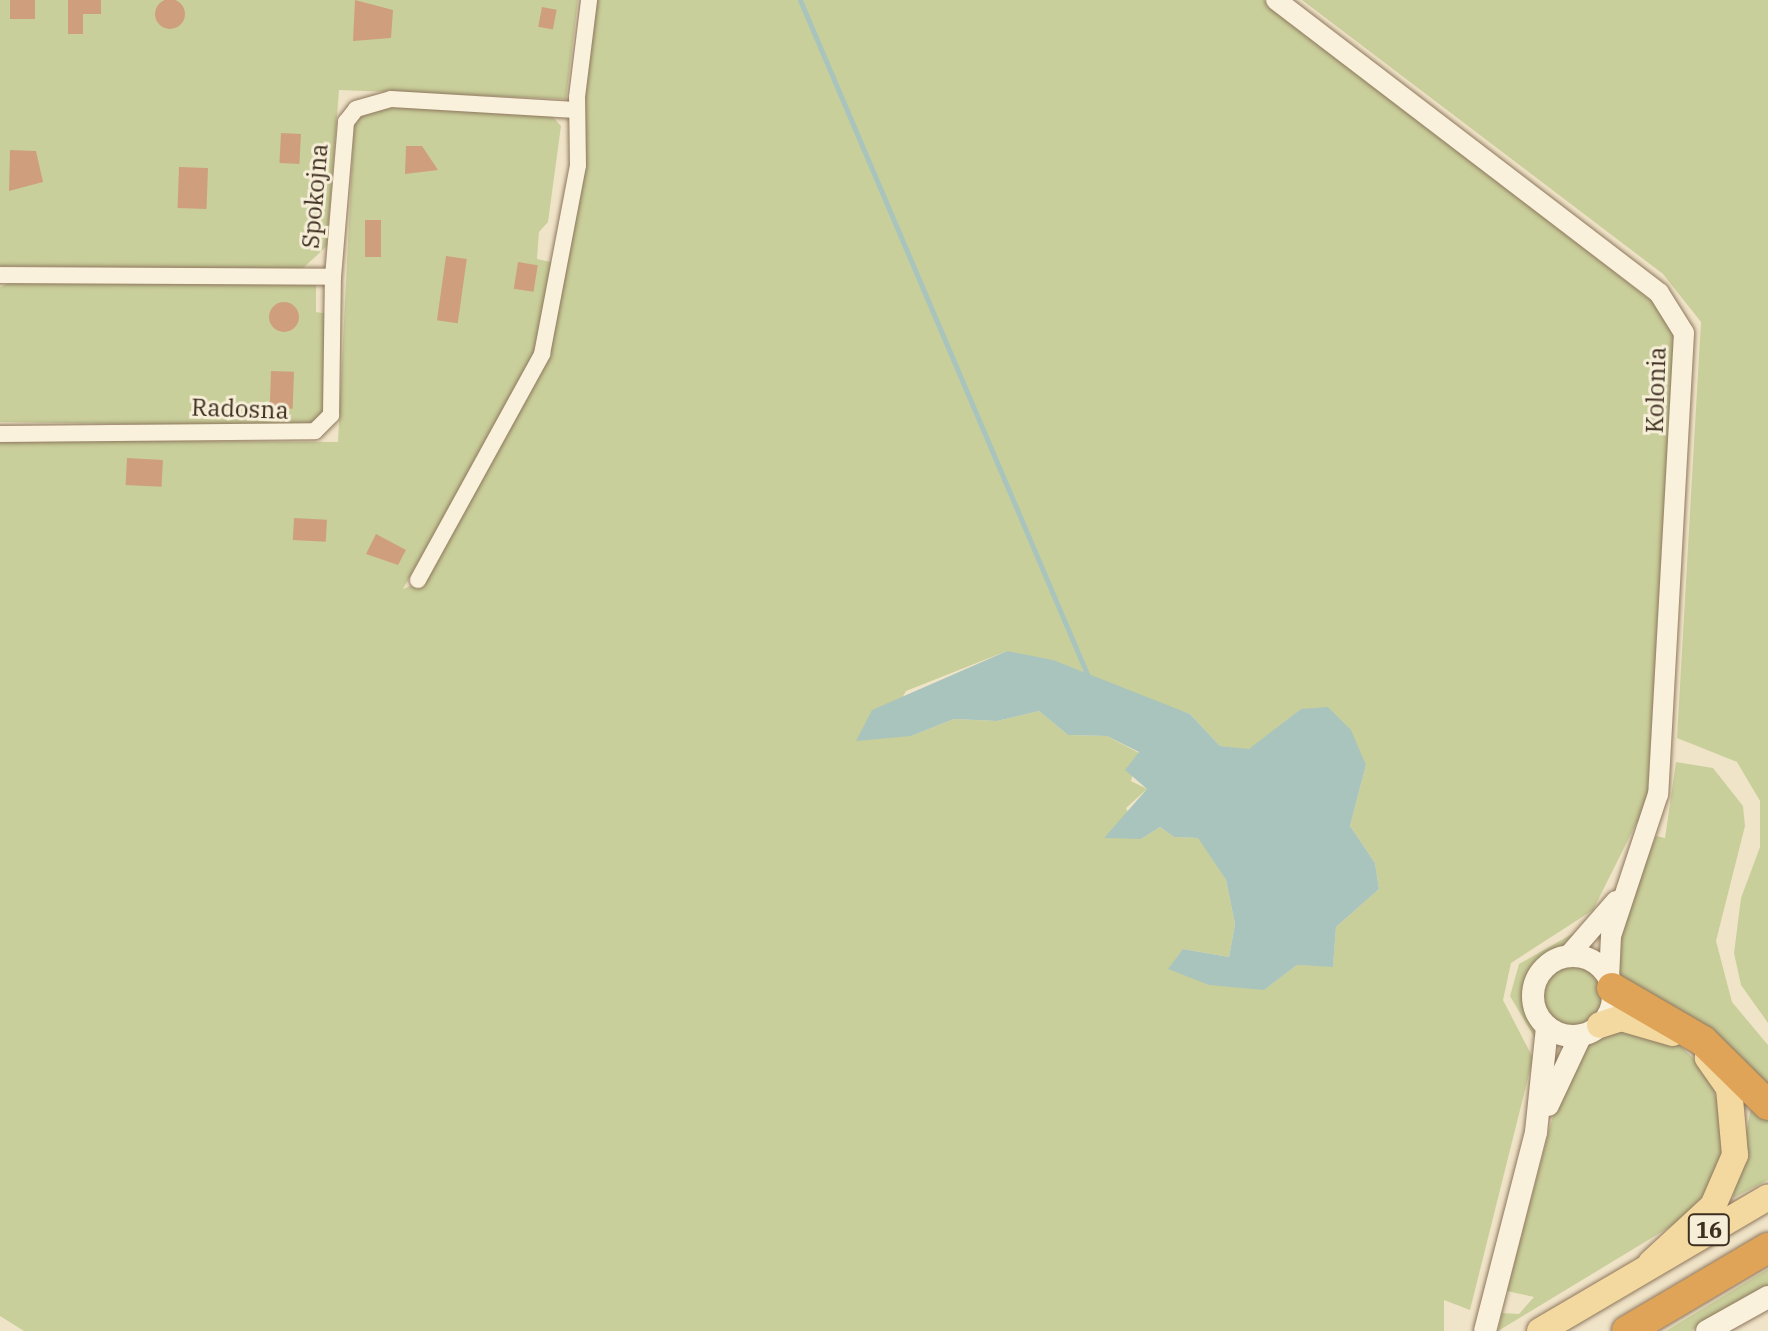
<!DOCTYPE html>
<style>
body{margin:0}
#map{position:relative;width:1768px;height:1331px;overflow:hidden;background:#f0e4c8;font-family:"IBM Plex Serif",serif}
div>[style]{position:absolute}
.green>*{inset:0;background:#c9cf9b}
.round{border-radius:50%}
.water>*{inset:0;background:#a9c4bc}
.stream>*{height:5px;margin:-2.5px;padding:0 2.5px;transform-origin:2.5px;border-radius:2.5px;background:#a9c4bc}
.building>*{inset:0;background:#cf9f7d;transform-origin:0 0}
.roads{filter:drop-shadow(0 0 2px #8d765c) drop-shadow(0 0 2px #8d765c)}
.minor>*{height:16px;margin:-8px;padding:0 8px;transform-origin:8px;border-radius:8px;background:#faf1dc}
.tertiary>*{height:20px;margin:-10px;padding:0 10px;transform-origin:10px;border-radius:10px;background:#faf1dc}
.secondary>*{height:22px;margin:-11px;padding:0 11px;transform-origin:11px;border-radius:11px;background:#faf1dc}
.secondary>.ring{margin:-11px;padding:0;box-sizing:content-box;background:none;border:22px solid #faf1dc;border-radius:50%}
.primary>*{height:26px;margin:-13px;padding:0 13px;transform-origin:13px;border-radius:13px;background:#f3d9a0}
.motorway>*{height:30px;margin:-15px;padding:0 15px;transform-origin:15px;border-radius:15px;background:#e0a458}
span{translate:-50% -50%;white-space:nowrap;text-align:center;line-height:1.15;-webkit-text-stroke:6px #f7eed8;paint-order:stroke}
.shield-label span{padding:2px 6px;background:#f7eed8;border:2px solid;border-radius:6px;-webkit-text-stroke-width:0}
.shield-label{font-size:22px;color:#3d2e20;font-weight:700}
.street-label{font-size:24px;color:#3d2e20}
</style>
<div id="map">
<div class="green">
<i style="clip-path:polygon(0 0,578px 0,566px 99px,339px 90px,327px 246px,301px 270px,0 266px)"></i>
<i style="clip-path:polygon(evenodd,595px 0,1264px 0,1662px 309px,1674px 332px,1646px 824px,1637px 822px,1593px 910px,1511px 963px,1503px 1000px,1533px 1058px,1470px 1310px,1444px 1300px,1444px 1331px,24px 1331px,0 1316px,0 440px,338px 442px,354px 122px,372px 106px,551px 115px,561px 126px,548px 222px,539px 232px,537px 259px,551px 262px,536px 354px,403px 589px,422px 581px,551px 334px,595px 0,1007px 651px,1190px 714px,1220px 746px,1249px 750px,1301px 709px,1366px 765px,1350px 826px,1375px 863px,1379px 889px,1336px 927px,1333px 966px,1297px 965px,1264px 990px,1183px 949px,1229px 957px,1235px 924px,1226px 880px,1199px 838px,1174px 837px,1160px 827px,1141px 839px,1126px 808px,1147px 789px,1131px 781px,1139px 753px,1107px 736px,1068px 735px,1039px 711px,997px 721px,954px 719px,911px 736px,882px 734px,906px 691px,1007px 651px)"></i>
<i style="clip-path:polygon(1302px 0,1768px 0,1768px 1023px,1741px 985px,1734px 953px,1741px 898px,1760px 847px,1760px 801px,1737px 762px,1677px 738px,1701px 322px,1663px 274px)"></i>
<i style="clip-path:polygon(13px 281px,316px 285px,316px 312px,328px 314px,323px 415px,310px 427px,0 422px,0 287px)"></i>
<i style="clip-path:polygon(1676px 762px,1713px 768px,1743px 806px,1745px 826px,1716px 941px,1732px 1002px,1768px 1045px,1768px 1097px,1621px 984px,1614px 946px,1656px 836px,1665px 838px)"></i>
<i style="clip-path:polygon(1595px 921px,1574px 945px,1547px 955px,1529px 972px,1525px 1006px,1539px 1045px,1510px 996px,1519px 964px)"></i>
<i class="round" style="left:1544px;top:967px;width:58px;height:58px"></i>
<i style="clip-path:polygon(1620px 1027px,1678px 1044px,1709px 1073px,1727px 1136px,1714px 1184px,1678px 1222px,1498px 1331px,1502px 1313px,1519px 1314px,1534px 1297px,1507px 1291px,1560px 1089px,1588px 1042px)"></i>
<i style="clip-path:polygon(1751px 1108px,1768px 1119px,1768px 1180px,1733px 1198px)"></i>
<i style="clip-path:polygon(1768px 1269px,1768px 1288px,1691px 1331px,1666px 1331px)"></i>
</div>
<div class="water">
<i style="clip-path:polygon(1007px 651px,1053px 660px,1190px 714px,1220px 746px,1249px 749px,1301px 709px,1328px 707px,1351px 730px,1366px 765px,1350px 826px,1375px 863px,1379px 889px,1336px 927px,1333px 967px,1297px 965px,1264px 990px,1209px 985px,1168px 969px,1183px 949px,1229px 957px,1235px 924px,1226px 880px,1198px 838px,1174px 837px,1160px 827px,1141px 839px,1104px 838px,1147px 789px,1125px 770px,1139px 752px,1107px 736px,1068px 735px,1039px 711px,997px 721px,954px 719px,911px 736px,856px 741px,872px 710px)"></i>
</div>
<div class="stream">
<i style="left:800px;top:0;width:733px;rotate:66.93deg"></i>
</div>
<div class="building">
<i class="round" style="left:155px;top:-1px;width:30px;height:30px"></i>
<i style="left:10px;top:0;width:25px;height:19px"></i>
<i style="clip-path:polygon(68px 0,101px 0,101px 14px,83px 14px,83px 34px,68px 34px)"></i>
<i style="clip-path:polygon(355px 0,393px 10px,391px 38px,353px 41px)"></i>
<i style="left:542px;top:7px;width:15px;height:20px;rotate:11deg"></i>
<i style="left:281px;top:133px;width:20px;height:30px;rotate:3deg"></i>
<i style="clip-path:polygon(406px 146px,422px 146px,438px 170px,405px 174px)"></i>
<i style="clip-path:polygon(10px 150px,36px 151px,43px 182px,9px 191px)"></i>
<i style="left:179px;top:167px;width:29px;height:41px;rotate:2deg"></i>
<i style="left:365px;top:220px;width:16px;height:37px"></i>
<i style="left:446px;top:256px;width:21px;height:65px;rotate:8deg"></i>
<i style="left:518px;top:262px;width:20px;height:27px;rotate:9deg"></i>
<i class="round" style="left:269px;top:302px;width:30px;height:30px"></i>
<i style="left:271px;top:371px;width:23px;height:37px;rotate:2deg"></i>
<i style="left:127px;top:458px;width:36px;height:27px;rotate:3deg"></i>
<i style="left:294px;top:518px;width:33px;height:22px;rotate:3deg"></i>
<i style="clip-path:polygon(376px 534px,406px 550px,398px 565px,366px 554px)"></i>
</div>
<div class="roads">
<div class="minor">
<i style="left:0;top:275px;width:333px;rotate:0.3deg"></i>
<i style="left:333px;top:277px;width:156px;rotate:-85.2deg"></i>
<i style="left:346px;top:122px;width:16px;rotate:-52deg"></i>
<i style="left:356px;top:109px;width:36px;rotate:-16deg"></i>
<i style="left:391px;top:99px;width:185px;rotate:3.4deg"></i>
<i style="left:0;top:434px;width:315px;rotate:-0.5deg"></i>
<i style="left:315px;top:431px;width:23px;rotate:-45deg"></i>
<i style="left:331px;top:415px;width:138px;rotate:-89.2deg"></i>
<i style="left:418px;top:580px;width:258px;rotate:-61.2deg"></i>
<i style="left:542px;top:354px;width:192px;rotate:-79.2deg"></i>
<i style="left:578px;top:165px;width:68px;rotate:-90.8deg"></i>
<i style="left:577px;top:97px;width:98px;rotate:-82.9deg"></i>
</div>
<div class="tertiary">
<i style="left:1276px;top:0;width:482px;rotate:37.4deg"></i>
<i style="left:1659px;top:293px;width:47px;rotate:58deg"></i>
<i style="left:1684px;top:333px;width:462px;rotate:93.2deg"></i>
<i style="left:1658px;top:794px;width:150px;rotate:108.3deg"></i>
<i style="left:1611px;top:936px;width:42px;rotate:92.7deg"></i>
<i style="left:1568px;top:956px;width:73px;rotate:-48.9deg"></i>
</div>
<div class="secondary">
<i class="ring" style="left:1533px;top:956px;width:58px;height:58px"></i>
<i style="left:1548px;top:1105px;width:77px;rotate:-64.8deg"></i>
<i style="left:1485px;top:1331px;width:205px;rotate:-75.6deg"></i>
<i style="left:1536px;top:1132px;width:106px;rotate:-84deg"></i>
<i style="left:1707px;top:1331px;width:70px;rotate:-29.1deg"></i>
</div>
<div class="primary">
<i style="left:1600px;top:1025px;width:22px;rotate:-18deg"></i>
<i style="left:1621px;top:1018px;width:54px;rotate:16.1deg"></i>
<i style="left:1651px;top:1263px;width:84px;rotate:-42.6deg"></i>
<i style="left:1713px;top:1206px;width:56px;rotate:-66.7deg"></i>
<i style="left:1735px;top:1155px;width:67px;rotate:-95.1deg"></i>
<i style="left:1729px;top:1088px;width:37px;rotate:-125deg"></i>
<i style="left:1540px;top:1331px;width:264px;rotate:-30.4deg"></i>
</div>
<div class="motorway">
<i style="left:1612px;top:988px;width:105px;rotate:30.2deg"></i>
<i style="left:1703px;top:1041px;width:91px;rotate:44.6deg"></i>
<i style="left:1627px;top:1331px;width:164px;rotate:-30.5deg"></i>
</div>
</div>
<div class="shield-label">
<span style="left:1709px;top:1230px">16</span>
</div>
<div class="street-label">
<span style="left:315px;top:196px;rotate:-85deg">Spokojna</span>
<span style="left:1656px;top:390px;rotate:-88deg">Kolonia</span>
<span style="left:240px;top:409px;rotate:2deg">Radosna</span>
</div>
</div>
